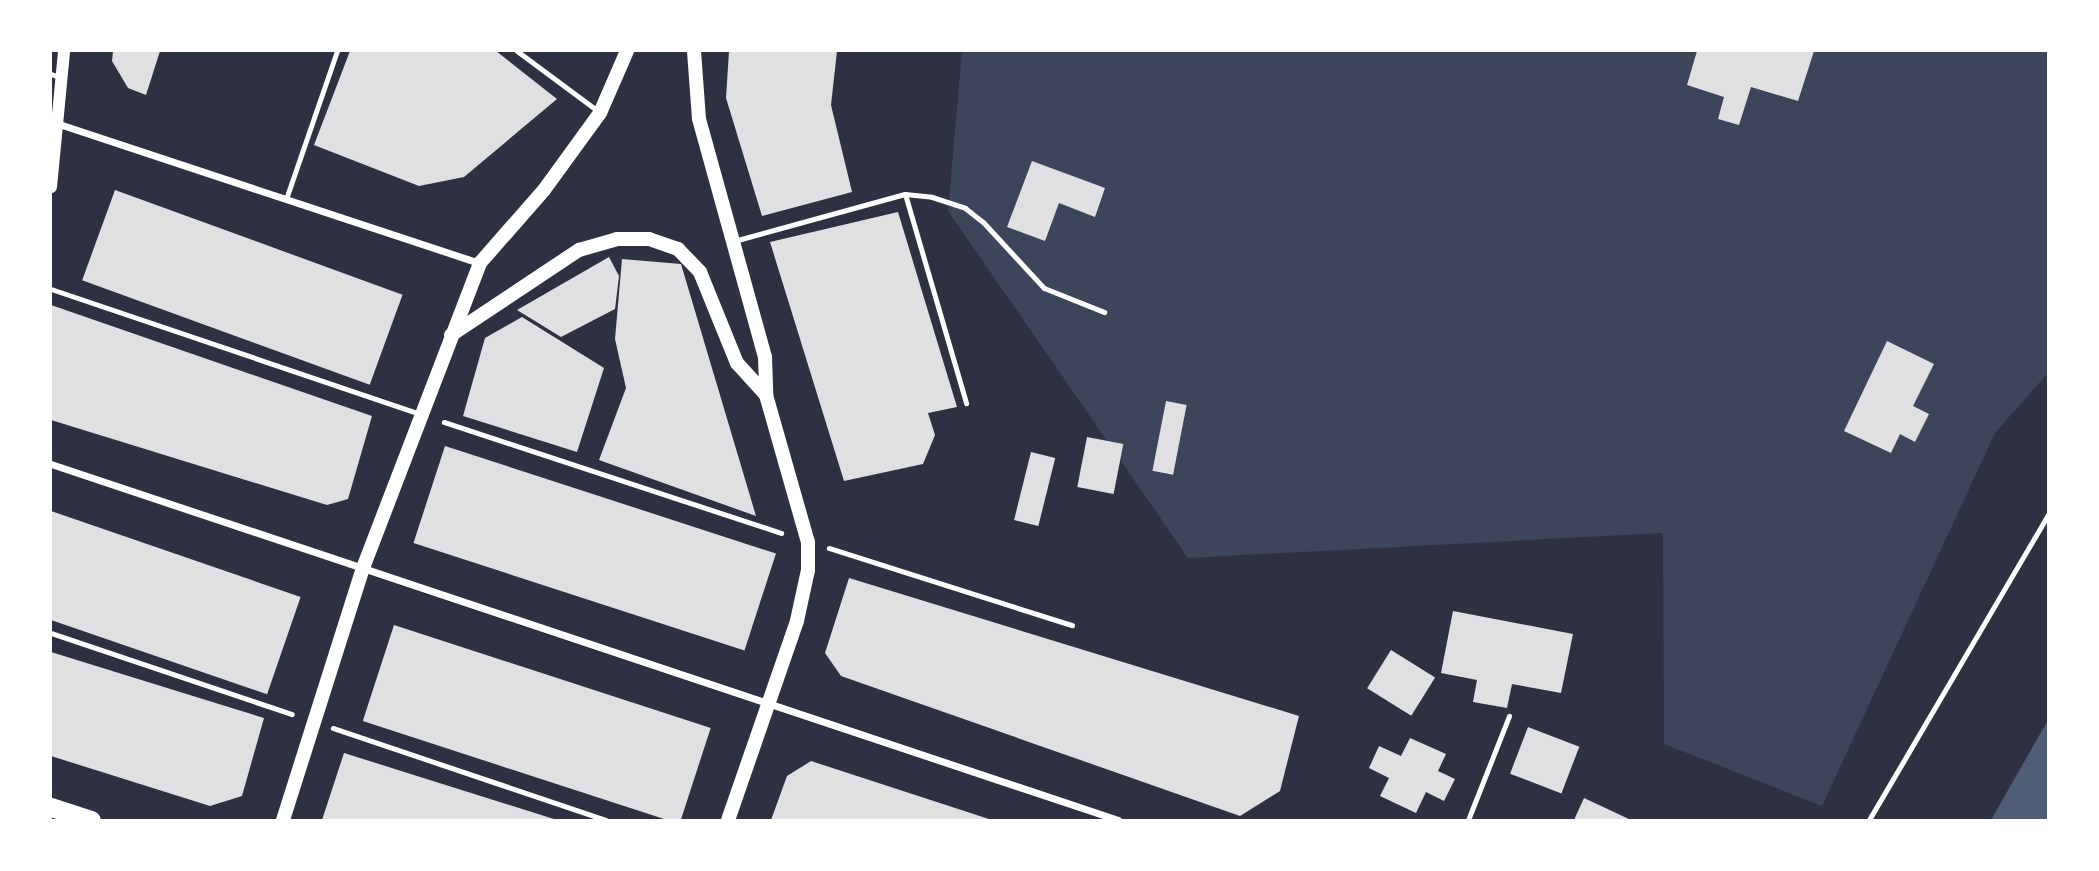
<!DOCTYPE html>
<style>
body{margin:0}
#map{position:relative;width:2099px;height:871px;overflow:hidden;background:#2d3142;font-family:"DM Sans",sans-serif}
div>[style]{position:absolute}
.green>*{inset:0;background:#3c4559}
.water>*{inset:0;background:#4f5d75}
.building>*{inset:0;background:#e0e0e3;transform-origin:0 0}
.path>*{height:4.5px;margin:-2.25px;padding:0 2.25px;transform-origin:2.25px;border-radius:2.25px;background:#fff}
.service>*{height:5px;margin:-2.5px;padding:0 2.5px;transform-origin:2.5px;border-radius:2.5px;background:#fff}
.minor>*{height:7px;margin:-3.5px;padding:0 3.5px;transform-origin:3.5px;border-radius:3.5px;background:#fff}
.tertiary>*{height:12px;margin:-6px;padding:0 6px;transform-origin:6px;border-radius:6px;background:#fff}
.secondary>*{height:14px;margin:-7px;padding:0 7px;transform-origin:7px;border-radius:7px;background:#fff}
.trunk>*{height:19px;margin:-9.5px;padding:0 9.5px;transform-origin:9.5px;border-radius:9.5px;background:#fff}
span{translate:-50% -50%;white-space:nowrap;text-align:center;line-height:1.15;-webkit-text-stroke:7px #fff;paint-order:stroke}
.frame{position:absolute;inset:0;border:52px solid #fff;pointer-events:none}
</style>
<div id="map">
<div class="green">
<i style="clip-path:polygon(962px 51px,2048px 51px,2048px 373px,1995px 433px,1822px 806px,1664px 744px,1663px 533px,1188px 558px,948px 211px)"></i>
</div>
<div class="water">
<i style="clip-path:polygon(2048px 720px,2048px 820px,1991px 820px)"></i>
</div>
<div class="building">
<i style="clip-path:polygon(113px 51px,160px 51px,146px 95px,128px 88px,112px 61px)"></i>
<i style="clip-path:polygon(350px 51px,496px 51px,557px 99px,464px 177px,419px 186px,314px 145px)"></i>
<i style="clip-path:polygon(729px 51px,837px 51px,831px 105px,852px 192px,762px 216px,726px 98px)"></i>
<i style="clip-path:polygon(1697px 51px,1814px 51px,1798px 101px,1751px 87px,1739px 125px,1718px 119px,1724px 97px,1687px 85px)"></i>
<i style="clip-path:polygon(1032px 161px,1105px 188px,1095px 217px,1059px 203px,1045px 241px,1007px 227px)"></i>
<i style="left:115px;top:190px;width:306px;height:96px;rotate:20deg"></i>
<i style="clip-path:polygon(898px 212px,957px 407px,928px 413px,935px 435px,923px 464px,844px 481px,770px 242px)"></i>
<i style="clip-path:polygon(609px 257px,619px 276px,615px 309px,561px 337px,517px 310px)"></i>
<i style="clip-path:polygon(622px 259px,681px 264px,756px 516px,599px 460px,626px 388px,615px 339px)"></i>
<i style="clip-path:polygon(51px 305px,372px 416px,348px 499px,327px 505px,51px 420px)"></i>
<i style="clip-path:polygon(522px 317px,604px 368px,577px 452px,463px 416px,485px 338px)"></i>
<i style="clip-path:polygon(1887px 341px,1934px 364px,1913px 406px,1929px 414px,1915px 442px,1900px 434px,1891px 453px,1844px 431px)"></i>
<i style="left:1166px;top:401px;width:21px;height:71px;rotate:11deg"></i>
<i style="left:1087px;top:437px;width:37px;height:51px;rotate:11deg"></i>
<i style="left:445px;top:446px;width:348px;height:102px;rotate:18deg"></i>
<i style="left:1031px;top:452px;width:25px;height:70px;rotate:14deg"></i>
<i style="left:51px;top:511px;width:264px;height:103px;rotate:19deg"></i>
<i style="clip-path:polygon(849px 578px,1299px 716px,1280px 791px,1240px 816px,841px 676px,825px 653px)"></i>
<i style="clip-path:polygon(1453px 611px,1573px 634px,1561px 693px,1512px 684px,1507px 708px,1473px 702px,1477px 680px,1441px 673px)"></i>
<i style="left:394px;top:625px;width:333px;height:101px;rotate:18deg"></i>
<i style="left:1391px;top:650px;width:52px;height:45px;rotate:32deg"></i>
<i style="clip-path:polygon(51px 652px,264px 718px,242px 796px,210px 806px,51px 756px)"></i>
<i style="left:1528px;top:727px;width:55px;height:50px;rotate:21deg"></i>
<i style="clip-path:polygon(1410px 738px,1446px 754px,1438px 771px,1455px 779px,1444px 801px,1426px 792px,1416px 813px,1380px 796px,1389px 778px,1369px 768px,1379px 746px,1401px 756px)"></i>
<i style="clip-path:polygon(344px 753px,557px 820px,322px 820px)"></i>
<i style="clip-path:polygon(811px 761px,992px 820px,771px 820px,787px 776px)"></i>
<i style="clip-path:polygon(1584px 798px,1631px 820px,1574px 820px)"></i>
</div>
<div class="path">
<i style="left:444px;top:422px;width:355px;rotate:18.2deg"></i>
<i style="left:829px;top:548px;width:255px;rotate:17.6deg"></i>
<i style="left:51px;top:633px;width:254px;rotate:18.6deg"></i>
<i style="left:333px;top:728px;width:288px;rotate:18.6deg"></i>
<i style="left:1869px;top:820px;width:354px;rotate:-59.6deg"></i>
</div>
<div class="service">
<i style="left:517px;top:51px;width:102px;rotate:36.6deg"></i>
<i style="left:51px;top:74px;width:12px;rotate:20deg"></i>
<i style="left:905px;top:194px;width:218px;rotate:73.7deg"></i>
<i style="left:286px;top:199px;width:157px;rotate:-71deg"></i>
<i style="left:734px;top:241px;width:177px;rotate:-15.4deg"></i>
<i style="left:905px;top:194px;width:27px;rotate:6deg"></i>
<i style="left:932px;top:197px;width:35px;rotate:18deg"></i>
<i style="left:965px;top:208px;width:23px;rotate:38deg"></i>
<i style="left:983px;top:222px;width:90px;rotate:47.3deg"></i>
<i style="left:1044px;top:288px;width:65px;rotate:21.8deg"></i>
<i style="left:51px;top:289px;width:390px;rotate:18.7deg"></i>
<i style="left:1468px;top:820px;width:112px;rotate:-68.5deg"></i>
</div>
<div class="minor">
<i style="left:59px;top:124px;width:443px;rotate:18.3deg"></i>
<i style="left:51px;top:464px;width:1125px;rotate:18.45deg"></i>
</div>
<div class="tertiary">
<i style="left:51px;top:187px;width:137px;rotate:-84.5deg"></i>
</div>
<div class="secondary">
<i style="left:694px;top:51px;width:68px;rotate:85.8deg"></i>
<i style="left:699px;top:119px;width:247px;rotate:74.5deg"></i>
<i style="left:765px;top:357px;width:38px;rotate:88deg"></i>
<i style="left:766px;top:395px;width:153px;rotate:74.1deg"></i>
<i style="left:808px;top:542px;width:28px;rotate:90deg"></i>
<i style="left:808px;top:570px;width:52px;rotate:102.2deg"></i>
<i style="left:797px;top:621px;width:211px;rotate:109.1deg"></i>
<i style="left:451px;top:335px;width:154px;rotate:-33.6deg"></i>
<i style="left:579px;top:250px;width:40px;rotate:-16deg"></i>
<i style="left:617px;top:239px;width:32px"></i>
<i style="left:649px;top:239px;width:31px;rotate:19deg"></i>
<i style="left:678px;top:249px;width:32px;rotate:46deg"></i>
<i style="left:700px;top:272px;width:98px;rotate:67.9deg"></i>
<i style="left:737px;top:363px;width:43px;rotate:47.8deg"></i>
<i style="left:283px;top:820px;width:264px;rotate:-72.4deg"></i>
<i style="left:363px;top:568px;width:327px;rotate:-69deg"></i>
<i style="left:480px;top:263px;width:97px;rotate:-48.8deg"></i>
<i style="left:544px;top:190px;width:95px;rotate:-54deg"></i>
<i style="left:600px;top:113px;width:68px;rotate:-66.5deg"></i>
</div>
<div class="trunk">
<i style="left:51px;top:807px;width:42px;rotate:18deg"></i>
</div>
<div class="frame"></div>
</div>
